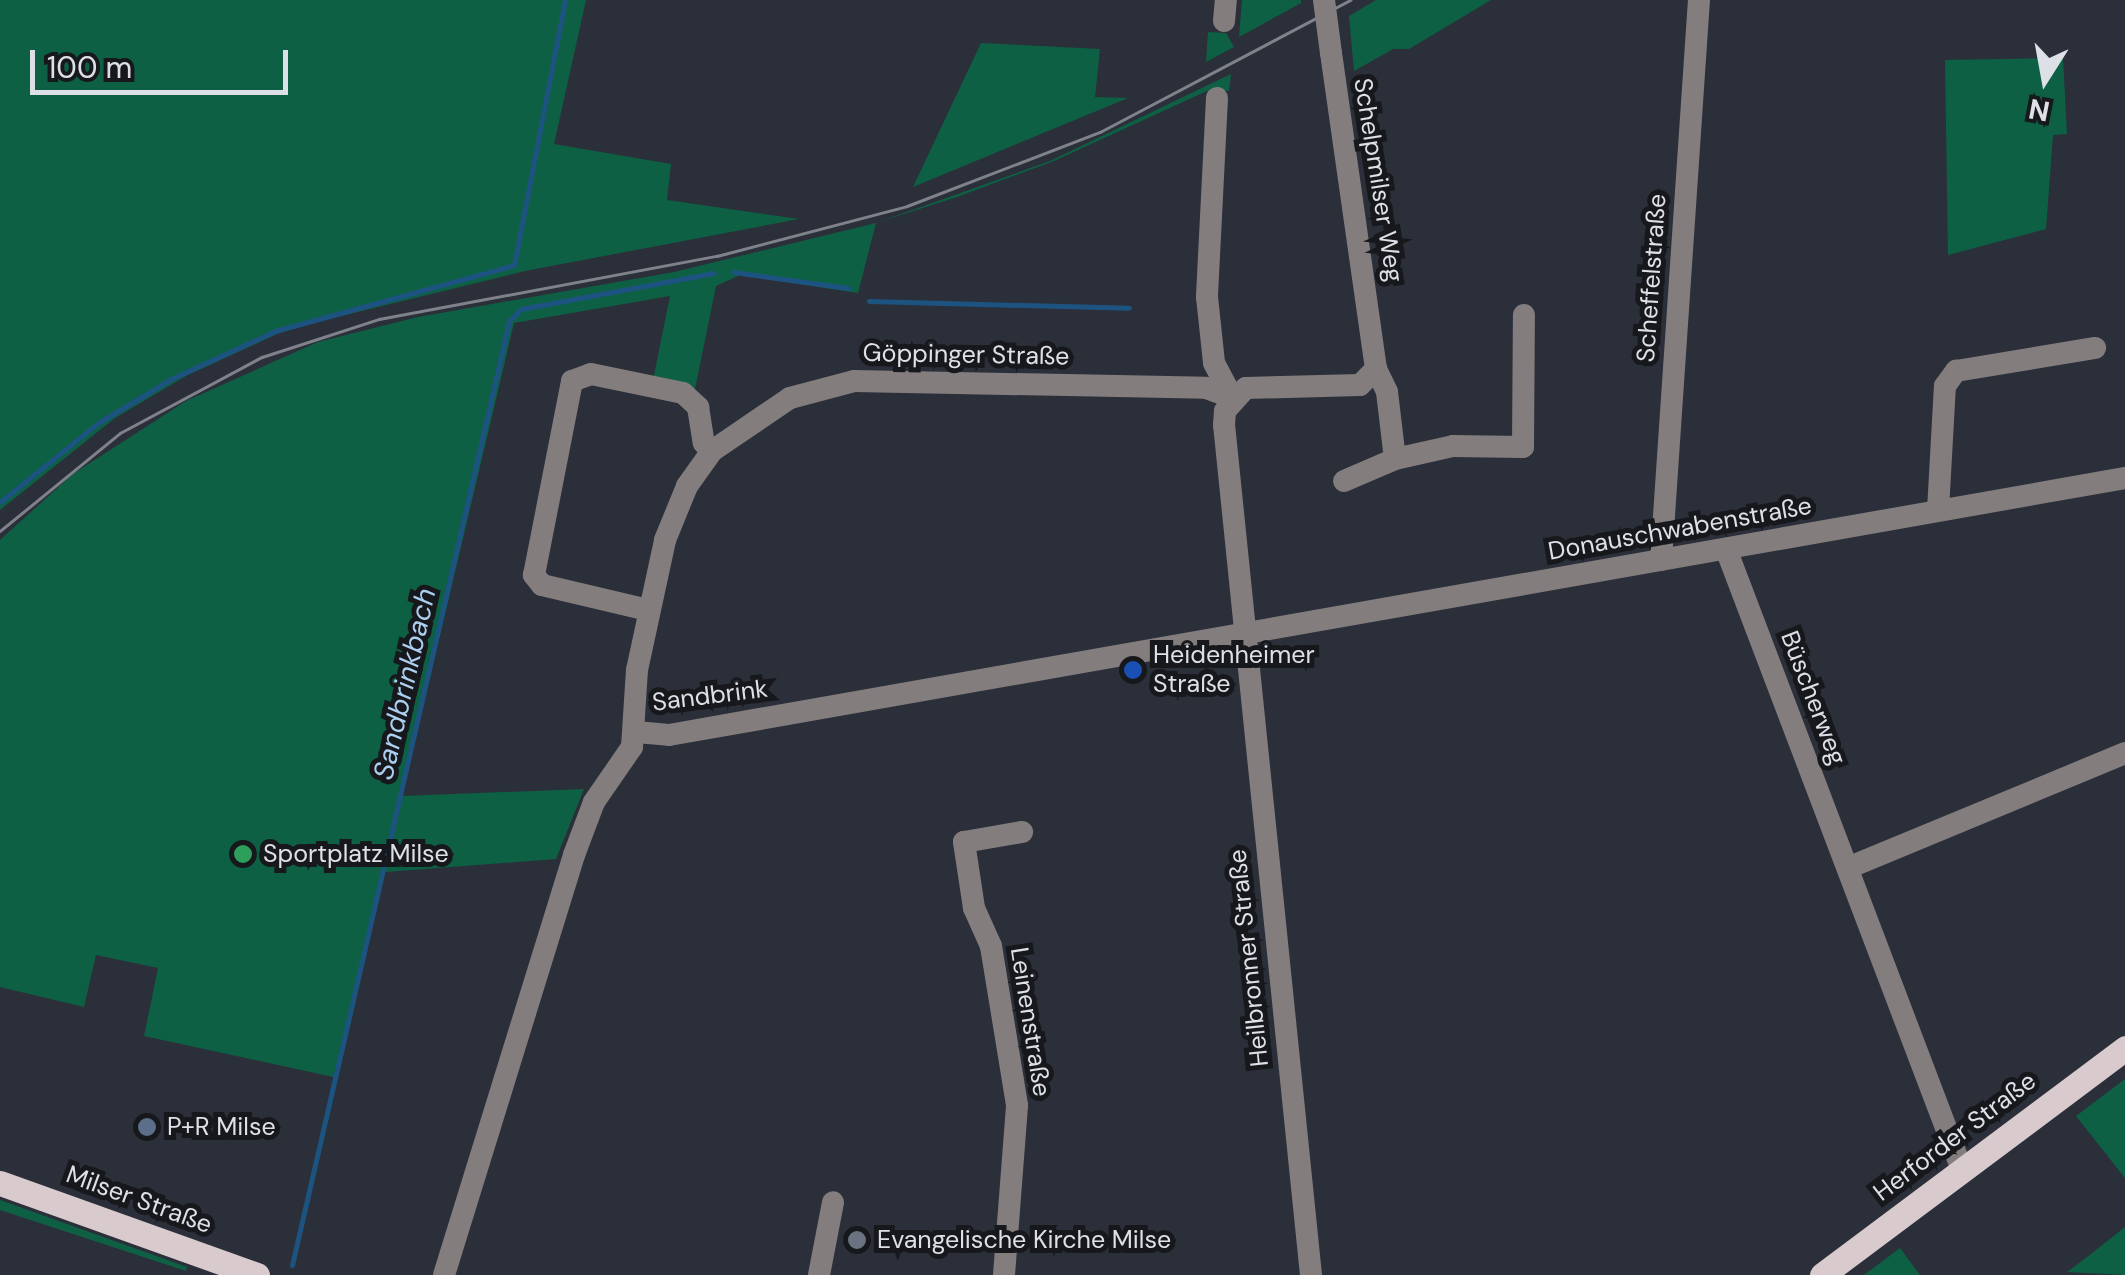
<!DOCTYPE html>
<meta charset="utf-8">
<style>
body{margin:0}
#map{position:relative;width:2125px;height:1275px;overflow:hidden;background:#2b2f39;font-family:"DM Sans",sans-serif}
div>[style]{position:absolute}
.green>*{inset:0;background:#0e6044}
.stream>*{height:5px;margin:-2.5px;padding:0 2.5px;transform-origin:2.5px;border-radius:2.5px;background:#1c5380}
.minor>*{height:22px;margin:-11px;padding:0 11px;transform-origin:11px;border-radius:11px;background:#837d7e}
.major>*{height:25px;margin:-12.5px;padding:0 12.5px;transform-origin:12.5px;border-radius:12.5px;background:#d8cacd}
.tram>*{height:2.5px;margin:-1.25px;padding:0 1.25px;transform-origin:1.25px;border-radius:1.25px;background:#7f828a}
.minor-bridge>*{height:22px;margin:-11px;padding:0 11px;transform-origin:11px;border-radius:11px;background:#837d7e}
.dots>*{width:28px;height:28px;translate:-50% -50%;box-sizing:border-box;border:5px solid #16181c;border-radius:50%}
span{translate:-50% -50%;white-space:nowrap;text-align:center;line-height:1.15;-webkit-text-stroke:10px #16181c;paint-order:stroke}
.street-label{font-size:25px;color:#dde0e6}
.poi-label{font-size:25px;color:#dde0e6}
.left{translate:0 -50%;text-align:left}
.water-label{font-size:28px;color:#acceef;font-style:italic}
.north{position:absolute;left:1995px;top:30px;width:100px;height:100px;-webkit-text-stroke:8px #16181c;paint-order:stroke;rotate:191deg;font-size:28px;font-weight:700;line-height:40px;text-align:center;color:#dde0e6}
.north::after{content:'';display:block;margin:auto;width:35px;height:45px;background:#dde0e6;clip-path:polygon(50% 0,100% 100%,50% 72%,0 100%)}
.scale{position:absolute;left:30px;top:50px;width:258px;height:45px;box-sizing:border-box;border:5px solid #dde0e6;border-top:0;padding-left:12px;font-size:30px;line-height:35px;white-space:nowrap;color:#dde0e6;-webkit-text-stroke:8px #16181c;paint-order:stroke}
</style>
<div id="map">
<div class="green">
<i style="clip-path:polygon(0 0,586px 0,554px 144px,671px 164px,667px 200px,799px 219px,525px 271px,288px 329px,186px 376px,115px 418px,0 510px)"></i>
<i style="clip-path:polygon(1242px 0,1301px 0,1301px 3px,1239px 37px)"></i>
<i style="clip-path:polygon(1376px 0,1491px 0,1409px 49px,1393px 49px,1354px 71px,1349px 16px)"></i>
<i style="clip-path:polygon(1208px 32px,1226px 33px,1234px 47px,1206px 62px)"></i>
<i style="clip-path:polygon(981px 43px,1100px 49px,1095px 97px,1128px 98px,913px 187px)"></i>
<i style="clip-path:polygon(2063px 58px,2067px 134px,2053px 135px,2046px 229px,1948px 255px,1945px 60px)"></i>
<i style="clip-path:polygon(1231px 74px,1229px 91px,1209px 90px,1054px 161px,957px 197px,876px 223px,858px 293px,740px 275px,716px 286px,695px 389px,653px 380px,670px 296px,514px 323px,402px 796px,584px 789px,556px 859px,385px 872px,338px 1078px,144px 1036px,158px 968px,96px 955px,84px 1007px,0 987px,0 540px,73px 474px,186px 401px,318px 342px,418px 317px,674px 272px,876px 223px,1050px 161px)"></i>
<i style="clip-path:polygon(2125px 1079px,2125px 1178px,2076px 1116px)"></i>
<i style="clip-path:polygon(0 1200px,187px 1267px,186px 1271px,0 1210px)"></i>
<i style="clip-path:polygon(2125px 1227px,2125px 1275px,2067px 1272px,2091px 1254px)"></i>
<i style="clip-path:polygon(1900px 1248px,1920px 1275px,1864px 1275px)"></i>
</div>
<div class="stream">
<i style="left:733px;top:272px;width:116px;rotate:7.9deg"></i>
<i style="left:869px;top:301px;width:260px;rotate:1.5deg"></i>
<i style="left:0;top:502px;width:126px;rotate:-38.9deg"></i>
<i style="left:98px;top:423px;width:85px;rotate:-31.1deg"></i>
<i style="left:171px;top:379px;width:115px;rotate:-24.8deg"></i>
<i style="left:275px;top:331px;width:248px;rotate:-15.4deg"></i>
<i style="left:514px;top:265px;width:270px;rotate:-79.1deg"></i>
<i style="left:292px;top:1265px;width:969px;rotate:-77.05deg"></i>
<i style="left:509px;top:321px;width:17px;rotate:-45deg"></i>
<i style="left:521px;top:309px;width:196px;rotate:-10.6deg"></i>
</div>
<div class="minor">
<i style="left:1224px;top:21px;width:21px;rotate:-85deg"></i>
<i style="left:1217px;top:98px;width:199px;rotate:92.9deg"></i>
<i style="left:1207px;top:297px;width:66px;rotate:83.9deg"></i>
<i style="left:1214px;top:363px;width:40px;rotate:62deg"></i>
<i style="left:1376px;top:369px;width:25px;rotate:64deg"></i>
<i style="left:1387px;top:392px;width:67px;rotate:83.2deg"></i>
<i style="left:1395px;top:459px;width:59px;rotate:-12.6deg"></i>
<i style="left:1453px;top:446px;width:70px;rotate:0.8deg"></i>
<i style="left:1523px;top:447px;width:132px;rotate:-89.6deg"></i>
<i style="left:1344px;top:481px;width:56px;rotate:-23.3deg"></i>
<i style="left:1938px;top:510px;width:124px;rotate:-86.8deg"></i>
<i style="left:1945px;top:386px;width:19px;rotate:-54deg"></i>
<i style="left:1956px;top:371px;width:141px;rotate:-9.4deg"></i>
<i style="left:1726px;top:549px;width:664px;rotate:69.19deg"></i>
<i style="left:1661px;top:560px;width:561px;rotate:-86.12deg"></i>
<i style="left:648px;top:610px;width:109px;rotate:-166.7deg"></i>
<i style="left:542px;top:585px;width:13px;rotate:-129deg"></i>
<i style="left:534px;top:575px;width:198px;rotate:-78.9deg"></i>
<i style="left:572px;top:381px;width:20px;rotate:-20deg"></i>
<i style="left:591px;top:374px;width:94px;rotate:11.7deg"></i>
<i style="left:683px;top:393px;width:21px;rotate:43deg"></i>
<i style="left:698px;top:407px;width:36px;rotate:81deg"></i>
<i style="left:704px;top:443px;width:11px;rotate:45deg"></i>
<i style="left:636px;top:732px;width:33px;rotate:5deg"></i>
<i style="left:669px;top:735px;width:1479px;rotate:-10.01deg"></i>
<i style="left:1850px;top:867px;width:298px;rotate:-22.5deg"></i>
<i style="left:444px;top:1275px;width:440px;rotate:-72.8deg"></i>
<i style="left:574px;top:855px;width:57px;rotate:-69.3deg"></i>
<i style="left:594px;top:802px;width:67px;rotate:-55.4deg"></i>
<i style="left:632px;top:747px;width:77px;rotate:-86.3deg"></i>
<i style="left:637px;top:670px;width:133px;rotate:-77.8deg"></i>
<i style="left:665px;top:540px;width:58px;rotate:-67.8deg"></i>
<i style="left:687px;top:486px;width:43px;rotate:-54.5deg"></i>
<i style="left:712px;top:451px;width:94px;rotate:-34.2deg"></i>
<i style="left:790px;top:398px;width:66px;rotate:-14.9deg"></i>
<i style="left:854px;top:381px;width:352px;rotate:1.1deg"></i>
<i style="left:1206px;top:388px;width:29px;rotate:20deg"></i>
<i style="left:819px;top:1275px;width:74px;rotate:-79.1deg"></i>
<i style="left:1004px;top:1275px;width:170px;rotate:-85.6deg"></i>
<i style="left:1017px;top:1105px;width:161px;rotate:-99.3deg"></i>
<i style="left:991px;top:946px;width:42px;rotate:-114.1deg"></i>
<i style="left:974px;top:908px;width:67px;rotate:-98.6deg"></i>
<i style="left:964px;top:842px;width:59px;rotate:-9.8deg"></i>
<i style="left:1311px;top:1275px;width:854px;rotate:-95.84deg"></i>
<i style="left:1224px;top:425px;width:14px;rotate:-86deg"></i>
<i style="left:1225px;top:411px;width:31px;rotate:-48deg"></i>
<i style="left:1246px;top:388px;width:114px;rotate:-1.5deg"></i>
<i style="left:1360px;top:385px;width:23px;rotate:-45deg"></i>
<i style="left:1376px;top:369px;width:319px;rotate:-98.1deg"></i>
</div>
<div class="major">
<i style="left:0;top:1183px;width:273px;rotate:19.7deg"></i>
<i style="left:1822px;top:1275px;width:379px;rotate:-36.8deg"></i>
</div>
<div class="tram">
<i style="left:0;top:531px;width:155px;rotate:-39.2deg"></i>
<i style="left:120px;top:433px;width:161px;rotate:-28.2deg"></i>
<i style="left:262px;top:357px;width:123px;rotate:-18deg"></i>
<i style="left:379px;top:319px;width:344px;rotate:-10.6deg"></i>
<i style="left:717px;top:256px;width:196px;rotate:-14.7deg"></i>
<i style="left:907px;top:206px;width:207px;rotate:-21deg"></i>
<i style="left:1100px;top:132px;width:283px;rotate:-27.8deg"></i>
</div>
<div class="minor-bridge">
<i style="left:1324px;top:0;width:53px;rotate:82.5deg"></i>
</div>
<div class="dots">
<i style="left:1133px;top:670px;background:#1a4fb4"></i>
<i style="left:243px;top:854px;background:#2e9e5b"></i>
<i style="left:147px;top:1127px;background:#5c6f8a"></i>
<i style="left:857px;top:1240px;background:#6b7280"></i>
</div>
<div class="street-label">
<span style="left:1378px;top:180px;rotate:81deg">Schelpmilser Weg</span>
<span style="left:1652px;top:278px;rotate:-86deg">Scheffelstraße</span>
<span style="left:966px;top:355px;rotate:1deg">Göppinger Straße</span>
<span style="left:1680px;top:529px;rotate:-10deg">Donauschwabenstraße</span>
<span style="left:710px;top:696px;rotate:-7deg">Sandbrink</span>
<span style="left:1813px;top:698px;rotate:69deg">Büscherweg</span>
<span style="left:1249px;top:958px;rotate:-96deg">Heilbronner Straße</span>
<span style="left:1030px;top:1022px;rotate:81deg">Leinenstraße</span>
<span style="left:1955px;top:1137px;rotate:-37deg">Herforder Straße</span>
<span style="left:139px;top:1200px;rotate:20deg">Milser Straße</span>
</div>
<div class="poi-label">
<span class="left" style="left:1153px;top:670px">Heidenheimer<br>Straße</span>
<span class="left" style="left:263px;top:854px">Sportplatz Milse</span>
<span class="left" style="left:167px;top:1127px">P+R Milse</span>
<span class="left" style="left:877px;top:1240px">Evangelische Kirche Milse</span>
</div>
<div class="water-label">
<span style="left:405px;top:684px;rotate:-77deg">Sandbrinkbach</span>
</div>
<div class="north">N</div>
<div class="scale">100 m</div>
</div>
